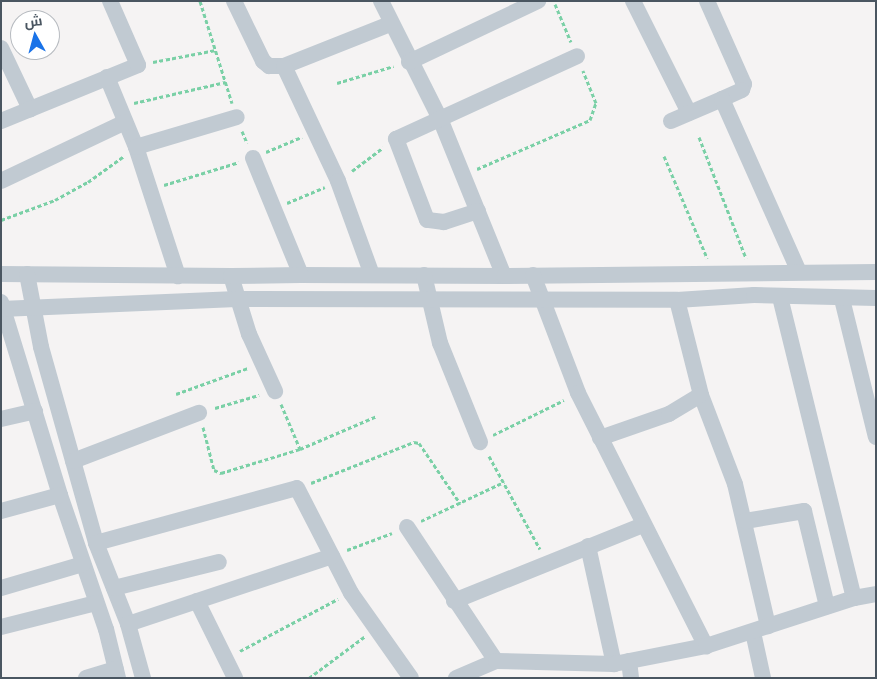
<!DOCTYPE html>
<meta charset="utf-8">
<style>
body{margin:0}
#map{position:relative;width:877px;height:679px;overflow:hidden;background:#f5f3f3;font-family:Cabin,Cairo,sans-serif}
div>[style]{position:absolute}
.path>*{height:3px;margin-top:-1.5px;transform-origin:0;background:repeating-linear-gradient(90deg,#7ad0a6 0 4px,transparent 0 6.5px)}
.street>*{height:16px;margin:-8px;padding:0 8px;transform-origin:8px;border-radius:8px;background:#c1cad2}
span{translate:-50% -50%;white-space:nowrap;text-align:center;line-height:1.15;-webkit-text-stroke:4.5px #fff;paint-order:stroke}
.frame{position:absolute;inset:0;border:2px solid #4a5661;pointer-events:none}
.north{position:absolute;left:10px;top:10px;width:50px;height:50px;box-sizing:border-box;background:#fff;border:1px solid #b7bbc0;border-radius:50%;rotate:353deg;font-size:14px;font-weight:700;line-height:20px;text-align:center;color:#4a5661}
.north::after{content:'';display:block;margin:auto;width:18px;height:22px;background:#1a73e8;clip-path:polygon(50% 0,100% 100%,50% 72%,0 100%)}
</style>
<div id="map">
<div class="path">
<i style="left:200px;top:1px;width:107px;rotate:72.6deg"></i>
<i style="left:555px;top:4px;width:41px;rotate:67.2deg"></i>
<i style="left:153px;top:62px;width:64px;rotate:-10.8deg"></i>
<i style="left:337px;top:83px;width:59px;rotate:-16.6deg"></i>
<i style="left:134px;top:103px;width:94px;rotate:-12.9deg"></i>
<i style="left:242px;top:131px;width:13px;rotate:67deg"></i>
<i style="left:699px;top:137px;width:130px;rotate:68.8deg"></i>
<i style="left:266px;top:152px;width:39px;rotate:-23deg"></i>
<i style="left:664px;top:156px;width:111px;rotate:67.1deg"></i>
<i style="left:477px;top:169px;width:123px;rotate:-23.4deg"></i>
<i style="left:590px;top:120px;width:18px;rotate:-71deg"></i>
<i style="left:596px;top:103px;width:35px;rotate:-112deg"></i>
<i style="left:352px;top:171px;width:39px;rotate:-37deg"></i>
<i style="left:164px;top:185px;width:78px;rotate:-17deg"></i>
<i style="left:287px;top:203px;width:41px;rotate:-22.8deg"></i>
<i style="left:1px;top:220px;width:58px;rotate:-20.3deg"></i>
<i style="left:55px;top:200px;width:38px;rotate:-29deg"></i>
<i style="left:88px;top:182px;width:44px;rotate:-35.8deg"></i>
<i style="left:176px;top:394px;width:77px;rotate:-19.9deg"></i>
<i style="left:281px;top:404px;width:49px;rotate:67.1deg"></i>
<i style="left:215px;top:408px;width:46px;rotate:-16.5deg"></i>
<i style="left:203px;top:427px;width:44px;rotate:75.7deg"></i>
<i style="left:214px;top:470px;width:8px;rotate:23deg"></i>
<i style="left:221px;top:473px;width:83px;rotate:-16.9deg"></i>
<i style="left:300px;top:449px;width:84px;rotate:-23.2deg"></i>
<i style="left:493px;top:435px;width:79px;rotate:-26.2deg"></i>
<i style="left:489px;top:456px;width:106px;rotate:61.3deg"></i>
<i style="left:311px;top:483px;width:111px;rotate:-21.7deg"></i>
<i style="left:414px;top:442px;width:5px;rotate:11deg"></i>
<i style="left:419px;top:443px;width:73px;rotate:55.7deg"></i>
<i style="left:421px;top:521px;width:92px;rotate:-25.2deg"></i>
<i style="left:347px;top:550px;width:48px;rotate:-20.7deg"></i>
<i style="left:240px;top:651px;width:111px;rotate:-28deg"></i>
<i style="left:309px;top:678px;width:69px;rotate:-36.7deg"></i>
</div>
<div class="street">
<i style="left:234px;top:1px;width:67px;rotate:64.2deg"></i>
<i style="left:263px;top:61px;width:8px;rotate:40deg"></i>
<i style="left:269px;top:66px;width:15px"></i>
<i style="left:284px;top:66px;width:114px;rotate:-21.6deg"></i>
<i style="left:381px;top:1px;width:134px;rotate:63.4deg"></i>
<i style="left:441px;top:121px;width:167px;rotate:67.9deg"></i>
<i style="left:633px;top:1px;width:125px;rotate:63.4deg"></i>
<i style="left:707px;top:1px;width:91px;rotate:66deg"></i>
<i style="left:744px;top:84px;width:6px;rotate:108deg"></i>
<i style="left:742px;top:90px;width:22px;rotate:156deg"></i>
<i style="left:1px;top:48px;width:68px;rotate:64.6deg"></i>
<i style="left:409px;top:62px;width:143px;rotate:-25.3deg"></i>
<i style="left:284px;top:66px;width:127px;rotate:64.8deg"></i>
<i style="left:338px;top:181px;width:100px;rotate:70.1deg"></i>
<i style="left:107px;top:77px;width:76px;rotate:67.5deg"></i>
<i style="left:136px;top:147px;width:136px;rotate:72deg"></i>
<i style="left:1px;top:121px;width:148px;rotate:-22.2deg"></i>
<i style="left:138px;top:65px;width:70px;rotate:-113.6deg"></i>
<i style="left:671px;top:121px;width:56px;rotate:-23.3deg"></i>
<i style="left:722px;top:99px;width:189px;rotate:66deg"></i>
<i style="left:136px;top:147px;width:105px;rotate:-16.5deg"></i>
<i style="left:253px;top:158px;width:126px;rotate:67.7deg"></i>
<i style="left:301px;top:275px;width:203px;rotate:0.3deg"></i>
<i style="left:504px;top:276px;width:372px;rotate:-0.6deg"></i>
<i style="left:1px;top:181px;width:137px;rotate:-25.4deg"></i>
<i style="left:478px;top:211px;width:36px;rotate:162deg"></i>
<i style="left:444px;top:222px;width:17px;rotate:-173deg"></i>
<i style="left:427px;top:220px;width:87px;rotate:-110.9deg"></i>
<i style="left:396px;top:139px;width:199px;rotate:-24.6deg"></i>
<i style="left:1px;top:274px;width:230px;rotate:0.5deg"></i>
<i style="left:231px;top:276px;width:61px;rotate:72.8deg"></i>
<i style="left:249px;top:334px;width:63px;rotate:65.5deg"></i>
<i style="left:27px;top:274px;width:74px;rotate:79.1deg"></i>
<i style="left:41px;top:347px;width:204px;rotate:74.3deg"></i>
<i style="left:96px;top:543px;width:87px;rotate:68.4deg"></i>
<i style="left:128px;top:624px;width:56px;rotate:74.5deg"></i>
<i style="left:424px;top:275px;width:70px;rotate:76.8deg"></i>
<i style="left:440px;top:343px;width:107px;rotate:68deg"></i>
<i style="left:533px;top:275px;width:126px;rotate:69.1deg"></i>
<i style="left:578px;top:393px;width:284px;rotate:63.2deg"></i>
<i style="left:231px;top:276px;width:70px;rotate:-0.8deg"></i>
<i style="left:780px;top:297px;width:310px;rotate:76.2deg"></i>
<i style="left:842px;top:299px;width:142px;rotate:76.2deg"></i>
<i style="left:677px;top:300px;width:98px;rotate:75.8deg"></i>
<i style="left:701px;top:395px;width:95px;rotate:69.1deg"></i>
<i style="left:735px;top:484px;width:146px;rotate:76.9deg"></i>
<i style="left:1px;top:302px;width:202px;rotate:73deg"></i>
<i style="left:60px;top:495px;width:142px;rotate:71.1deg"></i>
<i style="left:106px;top:629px;width:50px;rotate:76.2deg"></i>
<i style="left:1px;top:309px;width:236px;rotate:-2.4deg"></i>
<i style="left:237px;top:299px;width:440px;rotate:0.1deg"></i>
<i style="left:677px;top:300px;width:77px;rotate:-3.7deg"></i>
<i style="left:754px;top:295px;width:122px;rotate:1.4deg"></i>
<i style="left:1px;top:419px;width:35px;rotate:-13deg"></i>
<i style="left:600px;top:438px;width:73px;rotate:-19.2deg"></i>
<i style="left:669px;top:414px;width:37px;rotate:-31deg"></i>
<i style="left:73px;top:461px;width:135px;rotate:-20.9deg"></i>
<i style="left:1px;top:511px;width:61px;rotate:-15.2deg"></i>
<i style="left:745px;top:521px;width:60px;rotate:-9.6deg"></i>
<i style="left:804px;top:511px;width:98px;rotate:76.4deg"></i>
<i style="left:407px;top:527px;width:161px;rotate:56.4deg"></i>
<i style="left:96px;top:543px;width:208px;rotate:-15.3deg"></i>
<i style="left:297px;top:488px;width:118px;rotate:62.8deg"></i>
<i style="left:351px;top:593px;width:104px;rotate:54.8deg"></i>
<i style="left:588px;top:546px;width:121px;rotate:77.6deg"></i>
<i style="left:1px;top:588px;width:85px;rotate:-16.3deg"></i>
<i style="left:114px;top:588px;width:108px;rotate:-13.9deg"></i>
<i style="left:197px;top:601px;width:86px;rotate:63.7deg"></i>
<i style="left:454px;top:601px;width:204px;rotate:-21.9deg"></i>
<i style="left:128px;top:624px;width:215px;rotate:-18.4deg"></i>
<i style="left:1px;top:627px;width:98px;rotate:-14.2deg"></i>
<i style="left:753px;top:632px;width:47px;rotate:77.7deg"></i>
<i style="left:629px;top:661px;width:17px;rotate:83deg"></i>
<i style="left:86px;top:678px;width:31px;rotate:-17deg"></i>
<i style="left:456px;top:678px;width:43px;rotate:-23deg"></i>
<i style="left:496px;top:661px;width:118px;rotate:1.5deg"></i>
<i style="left:614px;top:664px;width:94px;rotate:-11.1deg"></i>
<i style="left:706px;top:646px;width:156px;rotate:-18deg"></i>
<i style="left:854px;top:598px;width:22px;rotate:-10deg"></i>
</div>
<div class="frame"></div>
<div class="north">ش</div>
</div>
